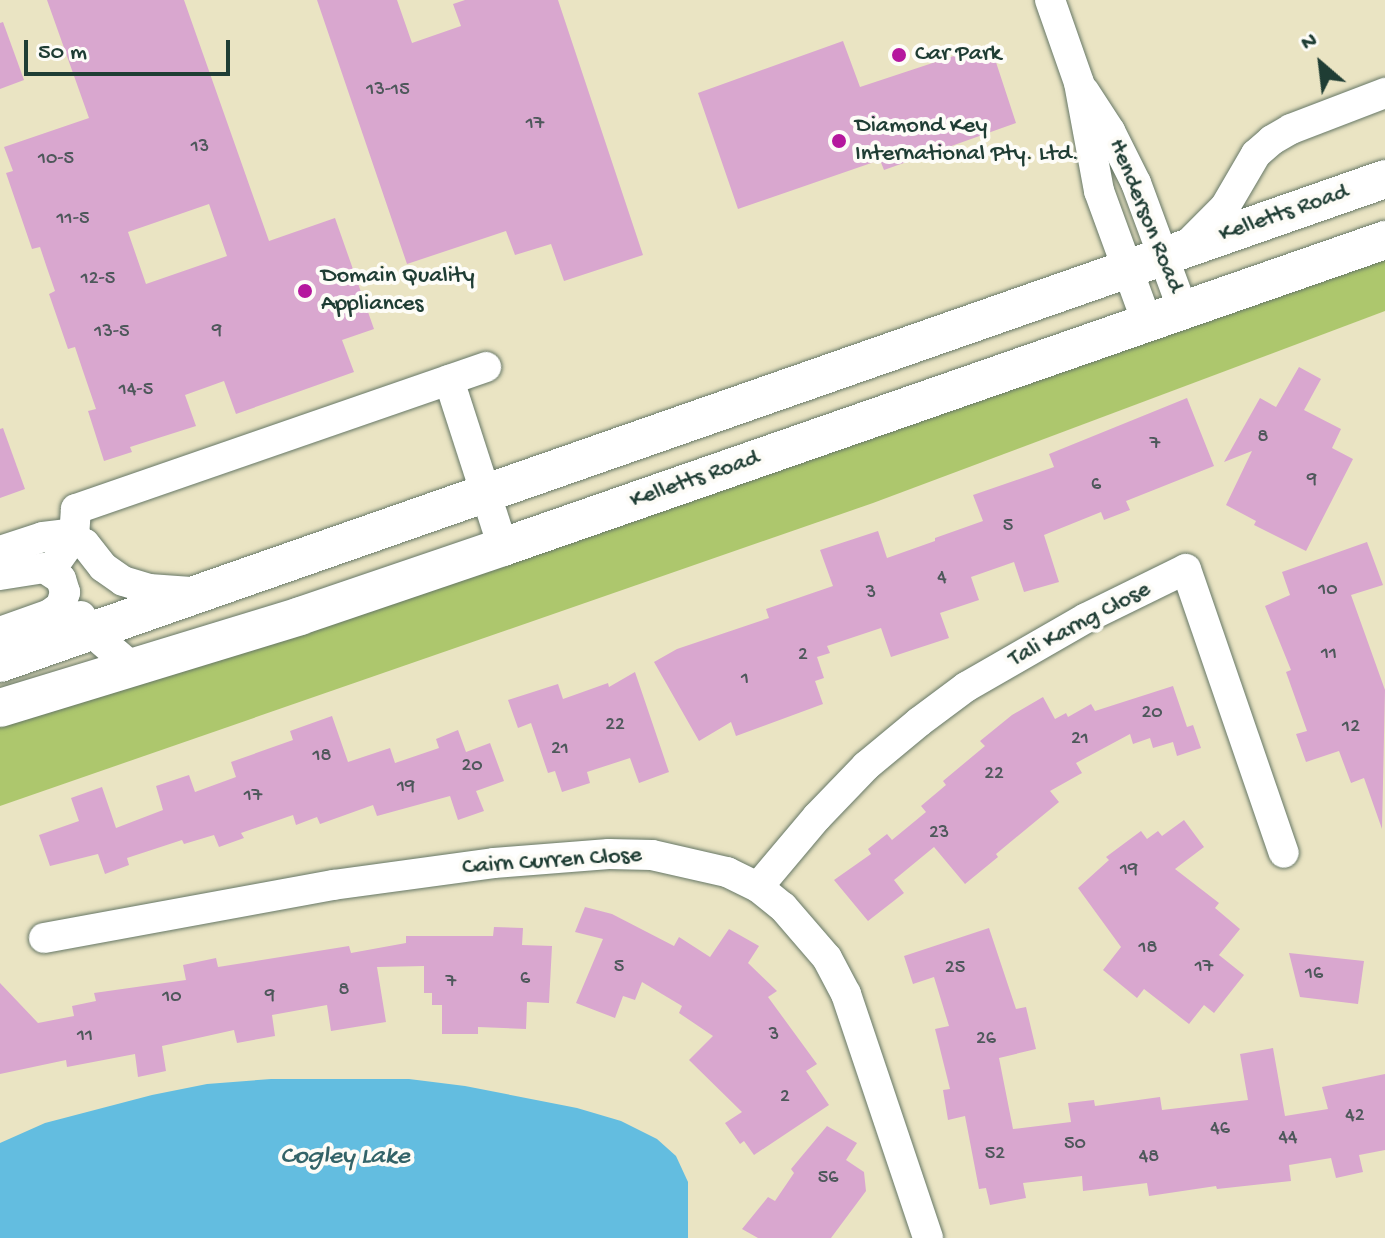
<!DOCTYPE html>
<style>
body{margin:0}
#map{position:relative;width:1385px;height:1238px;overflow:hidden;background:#eae4c3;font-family:"Gochi Hand",sans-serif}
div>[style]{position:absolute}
.green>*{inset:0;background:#adc76d}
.water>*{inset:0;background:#63bde0}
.building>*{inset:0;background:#d9a7cf}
.roads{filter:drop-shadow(0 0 2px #676) drop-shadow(0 0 2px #676)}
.minor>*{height:30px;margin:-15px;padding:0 15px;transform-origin:15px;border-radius:15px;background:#fff}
.major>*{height:38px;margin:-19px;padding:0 19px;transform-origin:19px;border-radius:19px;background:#fff}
.dots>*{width:22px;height:22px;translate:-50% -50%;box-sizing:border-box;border:4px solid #fdfcf7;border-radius:50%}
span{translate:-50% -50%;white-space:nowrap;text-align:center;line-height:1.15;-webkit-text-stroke:8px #fdfcf7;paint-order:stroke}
.number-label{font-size:20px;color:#4e585b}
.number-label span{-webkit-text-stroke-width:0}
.poi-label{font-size:24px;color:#1f3d34}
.left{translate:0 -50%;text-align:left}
.street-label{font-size:24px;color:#1f3d34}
.water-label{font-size:26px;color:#336368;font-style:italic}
.north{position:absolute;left:1281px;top:24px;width:80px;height:80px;-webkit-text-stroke:6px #fdfcf7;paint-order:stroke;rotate:332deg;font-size:22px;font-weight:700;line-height:32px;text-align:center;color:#1f3d34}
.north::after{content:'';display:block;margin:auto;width:28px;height:36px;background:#1f3d34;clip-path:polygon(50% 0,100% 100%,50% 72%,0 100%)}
.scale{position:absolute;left:24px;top:40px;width:206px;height:36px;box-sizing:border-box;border:4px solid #1f3d34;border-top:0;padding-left:10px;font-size:24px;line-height:28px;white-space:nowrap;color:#1f3d34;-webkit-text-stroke:6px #fdfcf7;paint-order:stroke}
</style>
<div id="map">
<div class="green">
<i style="clip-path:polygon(1385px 240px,1385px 311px,873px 503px,0 806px,0 709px)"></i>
</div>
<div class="water">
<i style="clip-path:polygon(271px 1079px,409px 1079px,465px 1086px,577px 1108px,621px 1121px,657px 1139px,676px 1156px,688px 1182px,688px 1238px,0 1238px,0 1143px,45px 1123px,152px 1095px,207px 1084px)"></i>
</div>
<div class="building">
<i style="clip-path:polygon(evenodd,47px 0,184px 0,269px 241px,335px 218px,374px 329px,342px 340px,354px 372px,236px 414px,224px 381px,185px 395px,196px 426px,130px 447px,132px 452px,104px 461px,88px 411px,96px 409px,83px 371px,75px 347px,68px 349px,49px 294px,55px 291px,47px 268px,40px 247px,32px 249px,6px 173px,13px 171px,4px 147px,89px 118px,47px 0,209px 204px,227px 256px,146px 284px,128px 232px,209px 204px)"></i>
<i style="clip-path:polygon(317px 0,397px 0,412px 43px,461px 26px,453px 4px,465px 0,558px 0,643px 255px,564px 281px,551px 244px,515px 255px,506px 231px,407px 264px)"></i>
<i style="clip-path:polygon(3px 22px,24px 80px,0 89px,0 23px)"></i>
<i style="clip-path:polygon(843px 41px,860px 87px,990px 44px,1016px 123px,884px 170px,880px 160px,738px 209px,698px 93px)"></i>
<i style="clip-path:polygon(1299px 367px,1321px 379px,1304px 410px,1341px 429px,1332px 448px,1353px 459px,1306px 551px,1254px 525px,1256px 521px,1226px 505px,1252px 451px,1224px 462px,1260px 398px,1276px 407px)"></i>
<i style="clip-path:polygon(1187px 398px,1214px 466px,1126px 501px,1130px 510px,1104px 520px,1101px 512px,1044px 535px,1059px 582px,1024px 592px,1014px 562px,971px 577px,979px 600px,940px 613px,949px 638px,891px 657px,881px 628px,827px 646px,830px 653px,817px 657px,824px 678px,815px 681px,823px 704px,736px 736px,731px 722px,699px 741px,654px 662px,677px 649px,769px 618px,766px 609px,833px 586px,820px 550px,878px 531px,887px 558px,935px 541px,935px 538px,983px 521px,973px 495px,1054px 467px,1049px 454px)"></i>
<i style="clip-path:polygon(3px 428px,25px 489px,0 498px,0 429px)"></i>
<i style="clip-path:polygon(1367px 542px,1383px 585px,1351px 595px,1385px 690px,1382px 829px,1364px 778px,1351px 783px,1339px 751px,1306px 762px,1296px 734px,1307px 731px,1286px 672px,1291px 670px,1265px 606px,1290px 595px,1282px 572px)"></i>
<i style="clip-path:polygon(635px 672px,669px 772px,639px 783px,630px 758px,587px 772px,590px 783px,562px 792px,555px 771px,548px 773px,531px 723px,518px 728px,508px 700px,558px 684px,563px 699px,608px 683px,609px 687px)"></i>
<i style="clip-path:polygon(1173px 686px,1187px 727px,1193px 725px,1201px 748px,1177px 756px,1173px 742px,1153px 748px,1150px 738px,1133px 744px,1130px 734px,1076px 763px,1082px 773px,1050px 791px,1059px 802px,996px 854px,998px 857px,965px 884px,934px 847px,894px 880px,904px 893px,868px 921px,834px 880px,871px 854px,868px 849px,887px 834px,892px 840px,926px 812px,921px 806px,946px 785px,943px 781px,985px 746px,980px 741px,1012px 715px,1043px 697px,1055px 719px,1066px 713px,1068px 717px,1091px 704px,1095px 711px)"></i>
<i style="clip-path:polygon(332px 716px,348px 762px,390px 748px,395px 763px,439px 748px,436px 739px,458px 730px,466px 752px,490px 743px,504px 781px,476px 791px,484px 811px,458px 820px,450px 796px,377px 816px,373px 805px,320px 824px,317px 817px,296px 825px,293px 815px,241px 833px,244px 838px,219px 847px,214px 835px,184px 844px,182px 840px,127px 858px,129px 865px,105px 874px,98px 854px,50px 866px,39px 835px,79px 821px,71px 798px,102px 787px,116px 828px,163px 810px,156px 786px,189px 775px,195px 792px,236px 777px,231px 762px,293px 740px,290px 731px)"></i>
<i style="clip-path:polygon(1184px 820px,1204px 847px,1175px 869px,1219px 903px,1215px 908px,1240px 929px,1219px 955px,1244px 975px,1214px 1013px,1204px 1005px,1189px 1024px,1144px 989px,1137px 998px,1103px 970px,1121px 947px,1078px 888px,1109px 860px,1106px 857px,1141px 831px,1147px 839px,1158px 831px,1162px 836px)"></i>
<i style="clip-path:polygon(585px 907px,612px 914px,674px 946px,679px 937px,710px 957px,729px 929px,759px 946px,748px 963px,777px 991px,768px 997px,817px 1064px,806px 1071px,829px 1105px,754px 1155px,744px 1141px,740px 1144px,725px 1123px,742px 1112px,689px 1060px,713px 1036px,679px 1013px,682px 1006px,642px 982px,635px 1000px,623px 996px,615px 1018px,576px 1003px,603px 939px,575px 932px)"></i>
<i style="clip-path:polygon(494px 927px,523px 928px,522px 945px,552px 946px,549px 1003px,527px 1002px,526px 1029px,478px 1027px,478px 1034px,442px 1034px,442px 1005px,432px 1005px,432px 993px,424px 993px,424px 966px,377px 967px,386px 1022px,331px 1031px,327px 1005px,272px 1015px,275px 1036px,237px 1043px,234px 1030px,162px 1046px,166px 1071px,138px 1077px,135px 1054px,67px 1067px,66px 1060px,0 1074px,0 983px,38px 1023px,74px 1016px,72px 1006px,96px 1001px,94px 993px,186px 980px,183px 965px,216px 958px,218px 967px,349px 946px,351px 953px,406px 943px,406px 936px,493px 936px)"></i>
<i style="clip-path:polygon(989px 928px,1016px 1009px,1026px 1007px,1036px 1049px,999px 1058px,1013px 1129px,1071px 1122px,1068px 1103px,1094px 1100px,1095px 1106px,1160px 1097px,1162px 1110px,1248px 1100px,1240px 1054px,1273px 1048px,1285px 1116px,1328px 1109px,1322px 1087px,1385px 1074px,1385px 1150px,1359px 1155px,1363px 1172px,1336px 1178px,1331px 1158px,1289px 1165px,1291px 1181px,1217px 1189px,1216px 1186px,1149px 1196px,1147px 1183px,1083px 1191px,1082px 1176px,1023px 1183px,1026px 1198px,990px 1205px,986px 1188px,979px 1189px,965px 1116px,948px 1120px,943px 1090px,950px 1089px,935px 1029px,949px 1026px,934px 977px,913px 984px,904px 956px)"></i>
<i style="clip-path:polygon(1289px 953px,1364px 961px,1358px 1004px,1300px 997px)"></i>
<i style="clip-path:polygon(827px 1126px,857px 1143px,846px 1160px,864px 1172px,866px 1191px,831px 1238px,758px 1238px,742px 1229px,768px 1197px,775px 1201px,794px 1173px,791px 1169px)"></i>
</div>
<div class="roads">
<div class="minor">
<i style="left:1050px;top:0;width:88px;rotate:70.7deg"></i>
<i style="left:1079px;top:83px;width:110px;rotate:79.5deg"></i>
<i style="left:1099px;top:191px;width:140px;rotate:69.9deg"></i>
<i style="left:1084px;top:91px;width:48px;rotate:57deg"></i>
<i style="left:1110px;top:131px;width:58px;rotate:63.4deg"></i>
<i style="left:1136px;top:183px;width:135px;rotate:69.7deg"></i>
<i style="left:1185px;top:247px;width:57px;rotate:-45deg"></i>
<i style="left:1225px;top:207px;width:61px;rotate:-59.7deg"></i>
<i style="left:1256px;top:154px;width:21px;rotate:-41deg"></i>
<i style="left:1272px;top:140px;width:22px;rotate:-30deg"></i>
<i style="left:1291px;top:129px;width:101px;rotate:-21deg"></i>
<i style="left:449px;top:380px;width:176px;rotate:72.1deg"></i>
<i style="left:0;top:551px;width:45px;rotate:-18deg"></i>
<i style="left:43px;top:537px;width:23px;rotate:-7deg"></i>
<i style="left:66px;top:534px;width:21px;rotate:28deg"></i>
<i style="left:85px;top:544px;width:29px;rotate:52deg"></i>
<i style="left:103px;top:567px;width:24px;rotate:35deg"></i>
<i style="left:123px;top:581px;width:27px;rotate:17deg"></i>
<i style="left:149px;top:589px;width:42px;rotate:4.1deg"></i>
<i style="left:50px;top:571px;width:42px;rotate:-54.8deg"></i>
<i style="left:74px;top:537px;width:28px;rotate:-86deg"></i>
<i style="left:76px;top:509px;width:434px;rotate:-19.1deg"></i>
<i style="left:0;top:575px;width:45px;rotate:-9deg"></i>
<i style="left:44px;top:568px;width:20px;rotate:33deg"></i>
<i style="left:61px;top:579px;width:14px;rotate:73deg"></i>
<i style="left:65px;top:592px;width:15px;rotate:106deg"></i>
<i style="left:61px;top:606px;width:14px;rotate:144deg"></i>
<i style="left:50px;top:614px;width:53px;rotate:160.2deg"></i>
<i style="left:81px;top:616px;width:17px;rotate:59deg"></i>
<i style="left:90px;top:631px;width:57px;rotate:40.7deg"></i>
<i style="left:758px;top:887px;width:92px;rotate:-49.9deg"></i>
<i style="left:817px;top:817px;width:71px;rotate:-46.1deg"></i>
<i style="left:866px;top:766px;width:69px;rotate:-39.7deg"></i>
<i style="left:919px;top:722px;width:59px;rotate:-36.7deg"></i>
<i style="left:966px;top:687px;width:138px;rotate:-29.9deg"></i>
<i style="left:1086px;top:618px;width:111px;rotate:-26.1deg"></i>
<i style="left:1186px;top:569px;width:300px;rotate:71deg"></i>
<i style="left:44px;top:938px;width:294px;rotate:-10.4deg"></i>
<i style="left:333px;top:885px;width:162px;rotate:-7.8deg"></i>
<i style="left:494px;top:863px;width:115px;rotate:-4.5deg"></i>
<i style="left:609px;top:854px;width:43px;rotate:1.3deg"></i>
<i style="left:652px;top:855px;width:77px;rotate:12.8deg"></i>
<i style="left:727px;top:872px;width:34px;rotate:26deg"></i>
<i style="left:758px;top:887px;width:32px;rotate:39deg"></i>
<i style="left:783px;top:907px;width:67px;rotate:49.2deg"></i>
<i style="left:827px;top:958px;width:41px;rotate:62.2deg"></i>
<i style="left:846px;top:994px;width:257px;rotate:71.4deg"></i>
</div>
<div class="major">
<i style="left:0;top:663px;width:1467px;rotate:-19.26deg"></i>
<i style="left:0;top:708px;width:314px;rotate:-17deg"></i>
<i style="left:300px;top:616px;width:214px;rotate:-18.8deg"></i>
<i style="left:503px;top:547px;width:934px;rotate:-19.19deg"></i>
</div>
</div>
<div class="dots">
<i style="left:899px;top:55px;background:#b5179e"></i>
<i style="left:839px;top:141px;background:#b5179e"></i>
<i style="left:305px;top:291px;background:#b5179e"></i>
</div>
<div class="number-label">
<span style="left:388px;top:90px">13-15</span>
<span style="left:535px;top:124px">17</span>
<span style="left:200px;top:147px">13</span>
<span style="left:56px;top:159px">10-5</span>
<span style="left:73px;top:219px">11-5</span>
<span style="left:98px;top:279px">12-5</span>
<span style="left:217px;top:331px">9</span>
<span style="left:112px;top:332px">13-5</span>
<span style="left:136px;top:390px">14-5</span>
<span style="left:1263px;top:437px">8</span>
<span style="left:1155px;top:444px">7</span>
<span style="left:1312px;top:480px">9</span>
<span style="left:1096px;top:485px">6</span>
<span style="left:1008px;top:526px">5</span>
<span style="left:942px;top:578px">4</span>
<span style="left:1328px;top:590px">10</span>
<span style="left:871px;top:593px">3</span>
<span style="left:1329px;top:654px">11</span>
<span style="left:803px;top:655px">2</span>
<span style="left:745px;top:679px">1</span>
<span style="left:1152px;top:713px">20</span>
<span style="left:615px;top:725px">22</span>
<span style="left:1351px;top:727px">12</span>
<span style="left:1080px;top:739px">21</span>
<span style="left:560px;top:749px">21</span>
<span style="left:322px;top:756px">18</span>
<span style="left:472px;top:766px">20</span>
<span style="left:994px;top:774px">22</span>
<span style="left:406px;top:787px">19</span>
<span style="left:253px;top:796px">17</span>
<span style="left:939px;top:833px">23</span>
<span style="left:1129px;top:870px">19</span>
<span style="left:1148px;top:948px">18</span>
<span style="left:619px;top:967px">5</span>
<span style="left:1204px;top:967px">17</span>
<span style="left:955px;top:968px">25</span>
<span style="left:1314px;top:974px">16</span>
<span style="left:525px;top:979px">6</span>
<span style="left:451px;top:982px">7</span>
<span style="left:344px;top:990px">8</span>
<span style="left:270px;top:996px">9</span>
<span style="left:172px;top:997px">10</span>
<span style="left:774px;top:1035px">3</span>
<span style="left:85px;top:1036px">11</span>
<span style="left:986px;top:1039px">26</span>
<span style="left:785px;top:1097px">2</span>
<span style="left:1355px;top:1116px">42</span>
<span style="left:1220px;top:1129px">46</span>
<span style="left:1288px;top:1138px">44</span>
<span style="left:1075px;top:1144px">50</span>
<span style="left:995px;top:1154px">52</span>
<span style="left:1149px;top:1157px">48</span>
<span style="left:828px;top:1178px">56</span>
</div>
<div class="poi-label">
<span class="left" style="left:915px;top:55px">Car Park</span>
<span class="left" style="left:855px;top:141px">Diamond Key<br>International Pty. Ltd.</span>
<span class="left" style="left:321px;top:291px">Domain Quality<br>Appliances</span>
</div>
<div class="street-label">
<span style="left:1284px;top:214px;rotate:-19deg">Kelletts Road</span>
<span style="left:1145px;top:216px;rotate:68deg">Henderson Road</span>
<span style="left:695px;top:480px;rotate:-19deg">Kelletts Road</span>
<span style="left:1080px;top:625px;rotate:-28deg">Tali Karng Close</span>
<span style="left:552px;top:862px;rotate:-4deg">Cairn Curren Close</span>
</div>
<div class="water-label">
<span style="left:345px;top:1158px">Cogley Lake</span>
</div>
<div class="north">N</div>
<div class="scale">50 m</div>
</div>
